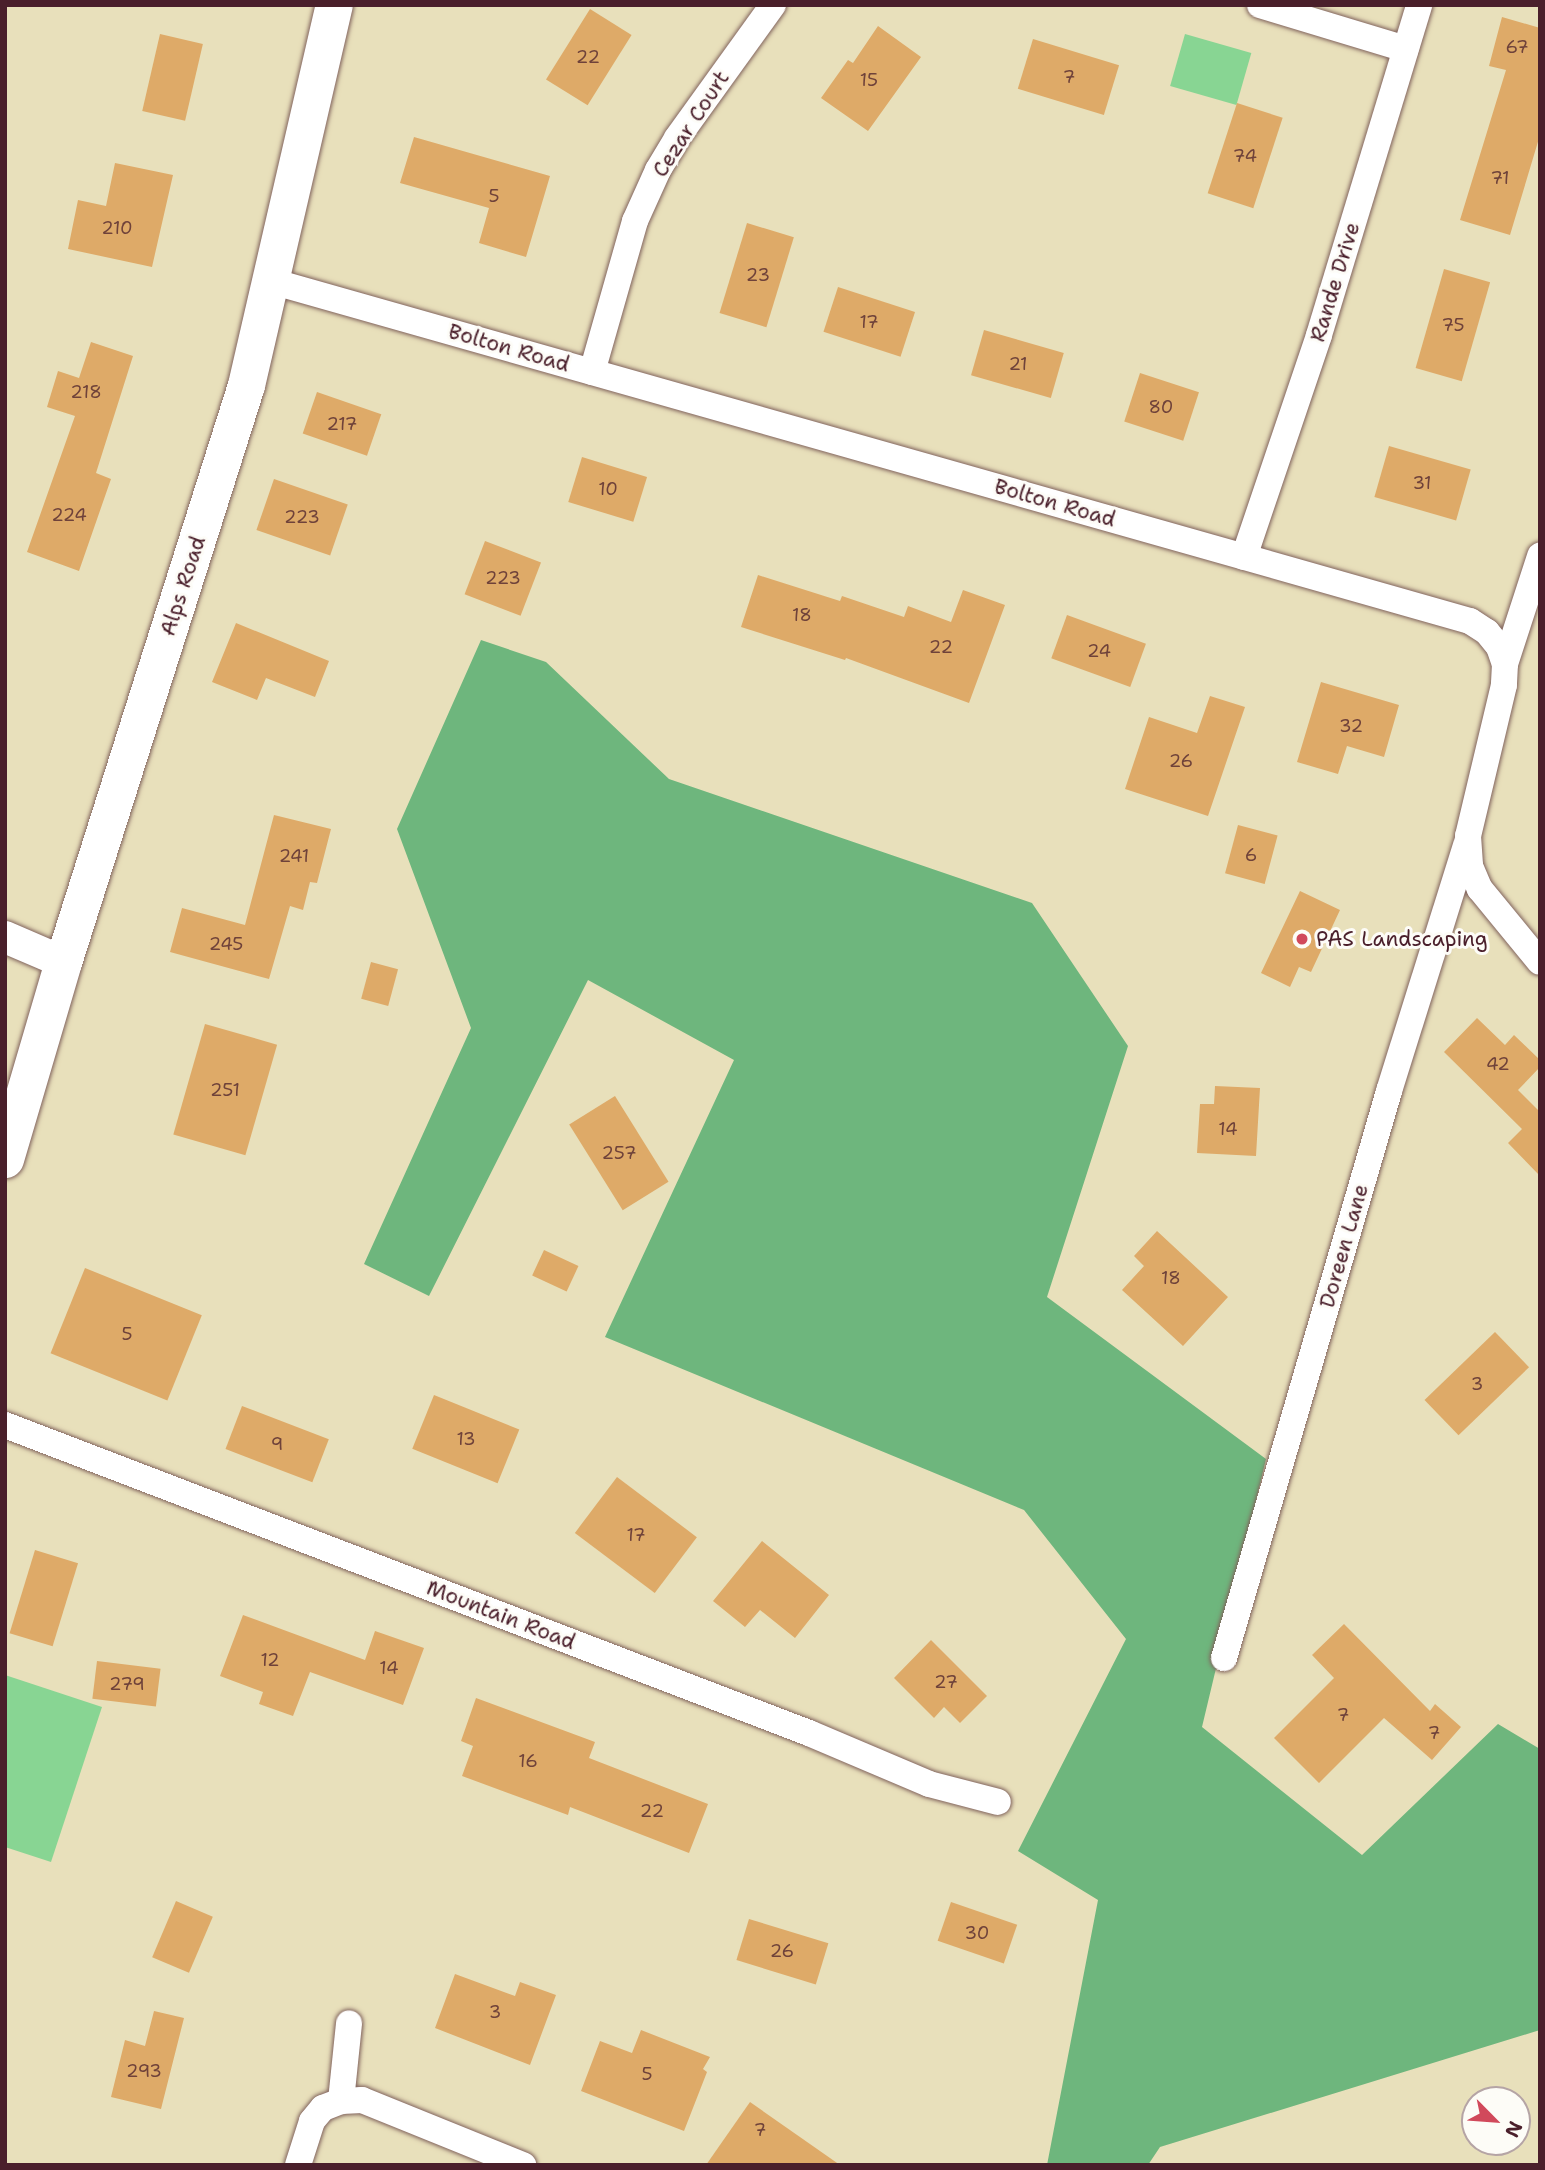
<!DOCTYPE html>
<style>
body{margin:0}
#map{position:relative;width:1545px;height:2170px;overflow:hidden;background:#e8e0bb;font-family:"Shantell Sans",sans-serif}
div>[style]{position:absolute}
.green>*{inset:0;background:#88d593;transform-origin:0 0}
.forest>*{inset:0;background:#6eb67d}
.building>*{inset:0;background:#deaa68;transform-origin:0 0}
.roads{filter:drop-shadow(0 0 2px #81635d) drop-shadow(0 0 2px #81635d)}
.minor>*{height:26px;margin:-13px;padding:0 13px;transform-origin:13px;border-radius:13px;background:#fff}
.tertiary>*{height:32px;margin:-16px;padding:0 16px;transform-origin:16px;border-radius:16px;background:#fff}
.secondary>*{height:37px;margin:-18.5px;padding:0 18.5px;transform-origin:18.5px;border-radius:18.5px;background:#fff}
.dots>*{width:19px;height:19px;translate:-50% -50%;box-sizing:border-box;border:4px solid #fdfcf7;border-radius:50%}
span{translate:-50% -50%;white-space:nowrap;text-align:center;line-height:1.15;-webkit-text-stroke:6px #fdfcf7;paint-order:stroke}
.number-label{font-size:18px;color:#6f423a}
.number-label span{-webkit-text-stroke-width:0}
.street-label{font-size:21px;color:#4a1f2b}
.poi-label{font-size:21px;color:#4a1f2b}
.left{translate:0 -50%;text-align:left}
.frame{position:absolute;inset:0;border:7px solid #4a1f2b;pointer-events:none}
.north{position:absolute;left:1461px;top:2086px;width:70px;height:70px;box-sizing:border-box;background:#fdfcf7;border:2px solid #b5a4a5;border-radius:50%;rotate:115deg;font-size:19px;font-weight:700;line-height:28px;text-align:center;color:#4a1f2b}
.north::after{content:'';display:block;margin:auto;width:24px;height:32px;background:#d1495b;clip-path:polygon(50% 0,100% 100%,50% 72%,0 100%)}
</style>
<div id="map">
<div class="green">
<i style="left:1185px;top:34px;width:69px;height:54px;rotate:16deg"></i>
<i style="clip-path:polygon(5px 1675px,102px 1707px,51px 1862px,5px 1847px)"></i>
</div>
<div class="forest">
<i style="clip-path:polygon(481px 640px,546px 662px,669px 779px,1032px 903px,1128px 1046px,1047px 1297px,1266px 1459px,1202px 1727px,1362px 1855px,1498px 1724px,1540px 1749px,1540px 2030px,1160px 2147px,1148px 2165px,1047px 2165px,1098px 1900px,1018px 1851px,1126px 1639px,1024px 1510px,605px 1337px,734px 1060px,588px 980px,429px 1296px,364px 1264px,471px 1028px,397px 829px)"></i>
</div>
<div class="building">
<i style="left:590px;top:9px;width:49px;height:83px;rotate:32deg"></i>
<i style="clip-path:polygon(1502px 17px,1540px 28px,1540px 135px,1510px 235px,1460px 220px,1506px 70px,1489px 66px)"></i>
<i style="clip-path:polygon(878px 26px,921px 57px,868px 131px,821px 98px,848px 60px,853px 63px)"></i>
<i style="left:160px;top:34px;width:44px;height:79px;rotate:13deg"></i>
<i style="left:1033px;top:39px;width:90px;height:52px;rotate:17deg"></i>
<i style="left:1237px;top:103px;width:48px;height:95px;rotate:18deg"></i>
<i style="clip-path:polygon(414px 137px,550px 176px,526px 257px,479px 243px,489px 208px,400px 183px)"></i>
<i style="clip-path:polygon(115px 163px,173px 175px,152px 267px,68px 249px,78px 200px,106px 206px)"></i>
<i style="left:747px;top:223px;width:49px;height:94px;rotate:17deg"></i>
<i style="left:1444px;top:269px;width:48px;height:103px;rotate:16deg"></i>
<i style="left:838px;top:287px;width:81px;height:47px;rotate:18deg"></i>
<i style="left:984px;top:330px;width:83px;height:47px;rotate:16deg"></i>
<i style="clip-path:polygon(91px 342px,133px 356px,96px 473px,111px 479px,79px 571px,27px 552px,75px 416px,47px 407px,58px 371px,79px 378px)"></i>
<i style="left:1140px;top:373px;width:62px;height:51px;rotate:18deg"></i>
<i style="left:317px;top:392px;width:68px;height:44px;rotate:19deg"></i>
<i style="left:1389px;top:446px;width:85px;height:53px;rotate:16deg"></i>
<i style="left:582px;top:457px;width:68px;height:47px;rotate:17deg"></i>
<i style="left:274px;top:479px;width:78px;height:54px;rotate:19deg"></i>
<i style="left:485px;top:541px;width:60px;height:57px;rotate:21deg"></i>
<i style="clip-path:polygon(758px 575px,840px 601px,842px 596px,904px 617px,908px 606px,951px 622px,963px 590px,1005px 605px,969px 703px,846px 658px,845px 660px,741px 627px)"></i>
<i style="left:1067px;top:615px;width:84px;height:46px;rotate:20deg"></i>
<i style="clip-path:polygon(236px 623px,329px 661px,315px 697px,266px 678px,257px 700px,212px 682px)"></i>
<i style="clip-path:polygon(1321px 682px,1399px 705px,1384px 757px,1347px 746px,1338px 774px,1297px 762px)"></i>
<i style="clip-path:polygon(1210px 696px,1245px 707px,1208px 816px,1125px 789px,1149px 717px,1197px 733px)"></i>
<i style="clip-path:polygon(274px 815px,331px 829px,317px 883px,310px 882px,303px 910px,290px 906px,269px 979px,170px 952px,182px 908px,245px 925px)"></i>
<i style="left:1238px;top:825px;width:41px;height:50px;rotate:15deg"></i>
<i style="clip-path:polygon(1300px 891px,1340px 910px,1311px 972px,1299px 967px,1290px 987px,1261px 973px)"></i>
<i style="left:371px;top:962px;width:28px;height:38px;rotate:15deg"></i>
<i style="clip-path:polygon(1477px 1018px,1505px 1045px,1514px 1035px,1540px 1060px,1540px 1067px,1518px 1090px,1540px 1112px,1540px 1176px,1508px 1143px,1522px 1129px,1444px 1052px)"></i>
<i style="left:205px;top:1024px;width:75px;height:115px;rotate:16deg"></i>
<i style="clip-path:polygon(1215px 1086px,1260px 1088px,1256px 1156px,1197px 1153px,1200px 1104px,1214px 1104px)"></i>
<i style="left:615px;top:1096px;width:101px;height:54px;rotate:58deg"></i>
<i style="clip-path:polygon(1157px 1231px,1228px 1297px,1183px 1346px,1122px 1290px,1144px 1266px,1134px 1256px)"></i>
<i style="left:544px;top:1250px;width:38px;height:28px;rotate:25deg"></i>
<i style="left:85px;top:1268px;width:126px;height:92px;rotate:22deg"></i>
<i style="left:1495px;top:1332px;width:49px;height:98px;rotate:46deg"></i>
<i style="left:434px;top:1395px;width:92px;height:58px;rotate:22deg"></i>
<i style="left:242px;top:1406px;width:93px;height:46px;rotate:21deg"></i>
<i style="left:617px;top:1477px;width:100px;height:70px;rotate:37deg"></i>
<i style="clip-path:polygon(762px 1541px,829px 1595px,795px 1638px,760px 1610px,745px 1627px,713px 1601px)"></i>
<i style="left:35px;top:1550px;width:45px;height:87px;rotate:17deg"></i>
<i style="clip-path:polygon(243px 1615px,365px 1660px,375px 1631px,424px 1648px,403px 1705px,310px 1672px,293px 1716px,259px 1704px,263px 1692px,220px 1676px)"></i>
<i style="clip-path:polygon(1344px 1624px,1430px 1711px,1435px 1704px,1461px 1727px,1432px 1760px,1384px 1718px,1319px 1783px,1274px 1738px,1334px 1678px,1312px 1655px)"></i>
<i style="clip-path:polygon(931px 1640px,987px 1696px,960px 1723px,944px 1707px,934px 1718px,894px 1678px)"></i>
<i style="left:97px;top:1661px;width:64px;height:38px;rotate:7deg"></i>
<i style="clip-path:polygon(476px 1698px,595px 1742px,589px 1758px,708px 1804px,689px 1853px,570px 1807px,568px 1815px,462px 1776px,473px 1746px,461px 1741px)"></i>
<i style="left:176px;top:1901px;width:40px;height:61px;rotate:23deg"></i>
<i style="left:951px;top:1902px;width:70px;height:41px;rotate:19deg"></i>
<i style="left:749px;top:1919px;width:83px;height:43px;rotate:17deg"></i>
<i style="clip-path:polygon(455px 1974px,515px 1996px,520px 1982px,556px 1995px,530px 2065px,435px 2028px)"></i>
<i style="clip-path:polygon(154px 2011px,184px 2018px,161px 2109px,111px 2097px,125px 2040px,145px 2046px)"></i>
<i style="clip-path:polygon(641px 2030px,710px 2057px,703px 2069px,707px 2072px,684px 2131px,581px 2091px,600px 2041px,632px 2053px)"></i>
<i style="clip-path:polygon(750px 2102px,840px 2165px,706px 2165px)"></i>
</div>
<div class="roads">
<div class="minor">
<i style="left:1260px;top:5px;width:152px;rotate:16.8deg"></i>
<i style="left:271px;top:281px;width:1246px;rotate:15.83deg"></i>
<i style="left:1470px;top:621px;width:20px;rotate:33deg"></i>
<i style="left:1487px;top:632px;width:19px;rotate:51deg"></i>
<i style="left:1499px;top:647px;width:18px;rotate:71deg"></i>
<i style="left:1505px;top:664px;width:21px;rotate:93deg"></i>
<i style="left:1504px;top:685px;width:155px;rotate:103.4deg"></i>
<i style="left:1468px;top:836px;width:30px;rotate:86deg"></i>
<i style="left:1470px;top:866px;width:25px;rotate:67deg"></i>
<i style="left:1480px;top:889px;width:94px;rotate:50.6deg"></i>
<i style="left:592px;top:372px;width:157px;rotate:-74.1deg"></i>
<i style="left:635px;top:221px;width:56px;rotate:-65.7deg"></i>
<i style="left:658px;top:170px;width:37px;rotate:-59deg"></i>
<i style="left:677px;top:138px;width:164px;rotate:-54.2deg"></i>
<i style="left:1244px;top:557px;width:234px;rotate:-71.3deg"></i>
<i style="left:1319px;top:335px;width:345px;rotate:-73.1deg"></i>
<i style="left:1505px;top:664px;width:114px;rotate:-72deg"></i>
<i style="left:5px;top:1425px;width:861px;rotate:20.96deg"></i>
<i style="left:809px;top:1733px;width:130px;rotate:23deg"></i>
<i style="left:929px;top:1784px;width:71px;rotate:14.6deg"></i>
<i style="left:1224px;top:1658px;width:591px;rotate:-73.77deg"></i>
<i style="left:1389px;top:1091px;width:258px;rotate:-72.6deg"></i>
<i style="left:341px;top:2101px;width:21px;rotate:-3deg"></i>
<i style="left:362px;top:2100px;width:174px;rotate:22deg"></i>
<i style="left:298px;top:2165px;width:46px;rotate:-72.3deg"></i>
<i style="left:312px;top:2121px;width:17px;rotate:-50deg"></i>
<i style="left:323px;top:2108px;width:19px;rotate:-21deg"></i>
<i style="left:341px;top:2101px;width:78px;rotate:-84.1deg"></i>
</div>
<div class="tertiary">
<i style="left:5px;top:937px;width:63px;rotate:23.3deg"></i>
</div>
<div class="secondary">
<i style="left:5px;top:1159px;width:205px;rotate:-73.6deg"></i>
<i style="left:63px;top:962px;width:605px;rotate:-72.4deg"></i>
<i style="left:246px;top:385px;width:390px;rotate:-77deg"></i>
</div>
</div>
<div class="dots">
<i style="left:1302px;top:939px;background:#d1495b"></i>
</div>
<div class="number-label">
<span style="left:1517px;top:47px">67</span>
<span style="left:588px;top:57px">22</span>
<span style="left:1069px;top:77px">7</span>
<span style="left:869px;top:80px">15</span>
<span style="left:1245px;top:156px">74</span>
<span style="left:1500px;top:178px">71</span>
<span style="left:494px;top:196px">5</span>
<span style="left:117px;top:228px">210</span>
<span style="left:758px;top:275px">23</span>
<span style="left:869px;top:322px">17</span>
<span style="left:1453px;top:325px">75</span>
<span style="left:1018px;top:364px">21</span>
<span style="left:86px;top:392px">218</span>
<span style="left:1161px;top:407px">80</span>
<span style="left:342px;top:424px">217</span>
<span style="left:1422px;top:483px">31</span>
<span style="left:608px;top:489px">10</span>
<span style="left:69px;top:515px">224</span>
<span style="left:302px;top:517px">223</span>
<span style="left:503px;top:578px">223</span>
<span style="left:802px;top:615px">18</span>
<span style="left:941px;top:647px">22</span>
<span style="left:1099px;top:651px">24</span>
<span style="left:1351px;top:726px">32</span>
<span style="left:1181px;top:761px">26</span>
<span style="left:1251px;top:855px">6</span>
<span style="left:294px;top:856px">241</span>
<span style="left:226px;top:944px">245</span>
<span style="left:1498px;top:1064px">42</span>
<span style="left:225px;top:1090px">251</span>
<span style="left:1228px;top:1129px">14</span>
<span style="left:619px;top:1153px">257</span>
<span style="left:1171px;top:1278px">18</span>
<span style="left:127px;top:1334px">5</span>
<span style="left:1477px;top:1384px">3</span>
<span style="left:466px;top:1439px">13</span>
<span style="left:277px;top:1444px">9</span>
<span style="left:636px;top:1535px">17</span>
<span style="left:270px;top:1660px">12</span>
<span style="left:389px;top:1668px">14</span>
<span style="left:946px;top:1682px">27</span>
<span style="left:127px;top:1684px">279</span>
<span style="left:1343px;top:1715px">7</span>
<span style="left:1434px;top:1733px">7</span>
<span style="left:528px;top:1761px">16</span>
<span style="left:652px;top:1811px">22</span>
<span style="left:977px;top:1933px">30</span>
<span style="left:782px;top:1951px">26</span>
<span style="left:495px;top:2012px">3</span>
<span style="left:144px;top:2071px">293</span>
<span style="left:647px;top:2074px">5</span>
<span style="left:760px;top:2130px">7</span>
</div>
<div class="street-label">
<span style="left:691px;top:124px;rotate:-57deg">Cezar Court</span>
<span style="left:1335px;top:282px;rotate:-73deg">Rande Drive</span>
<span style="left:509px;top:348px;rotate:16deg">Bolton Road</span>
<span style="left:1055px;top:503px;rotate:16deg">Bolton Road</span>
<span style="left:183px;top:586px;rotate:-72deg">Alps Road</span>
<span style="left:1344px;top:1246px;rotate:-74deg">Doreen Lane</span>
<span style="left:501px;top:1615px;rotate:21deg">Mountain Road</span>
</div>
<div class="poi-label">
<span class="left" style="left:1316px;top:939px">PAS Landscaping</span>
</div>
<div class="frame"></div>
<div class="north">N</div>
</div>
